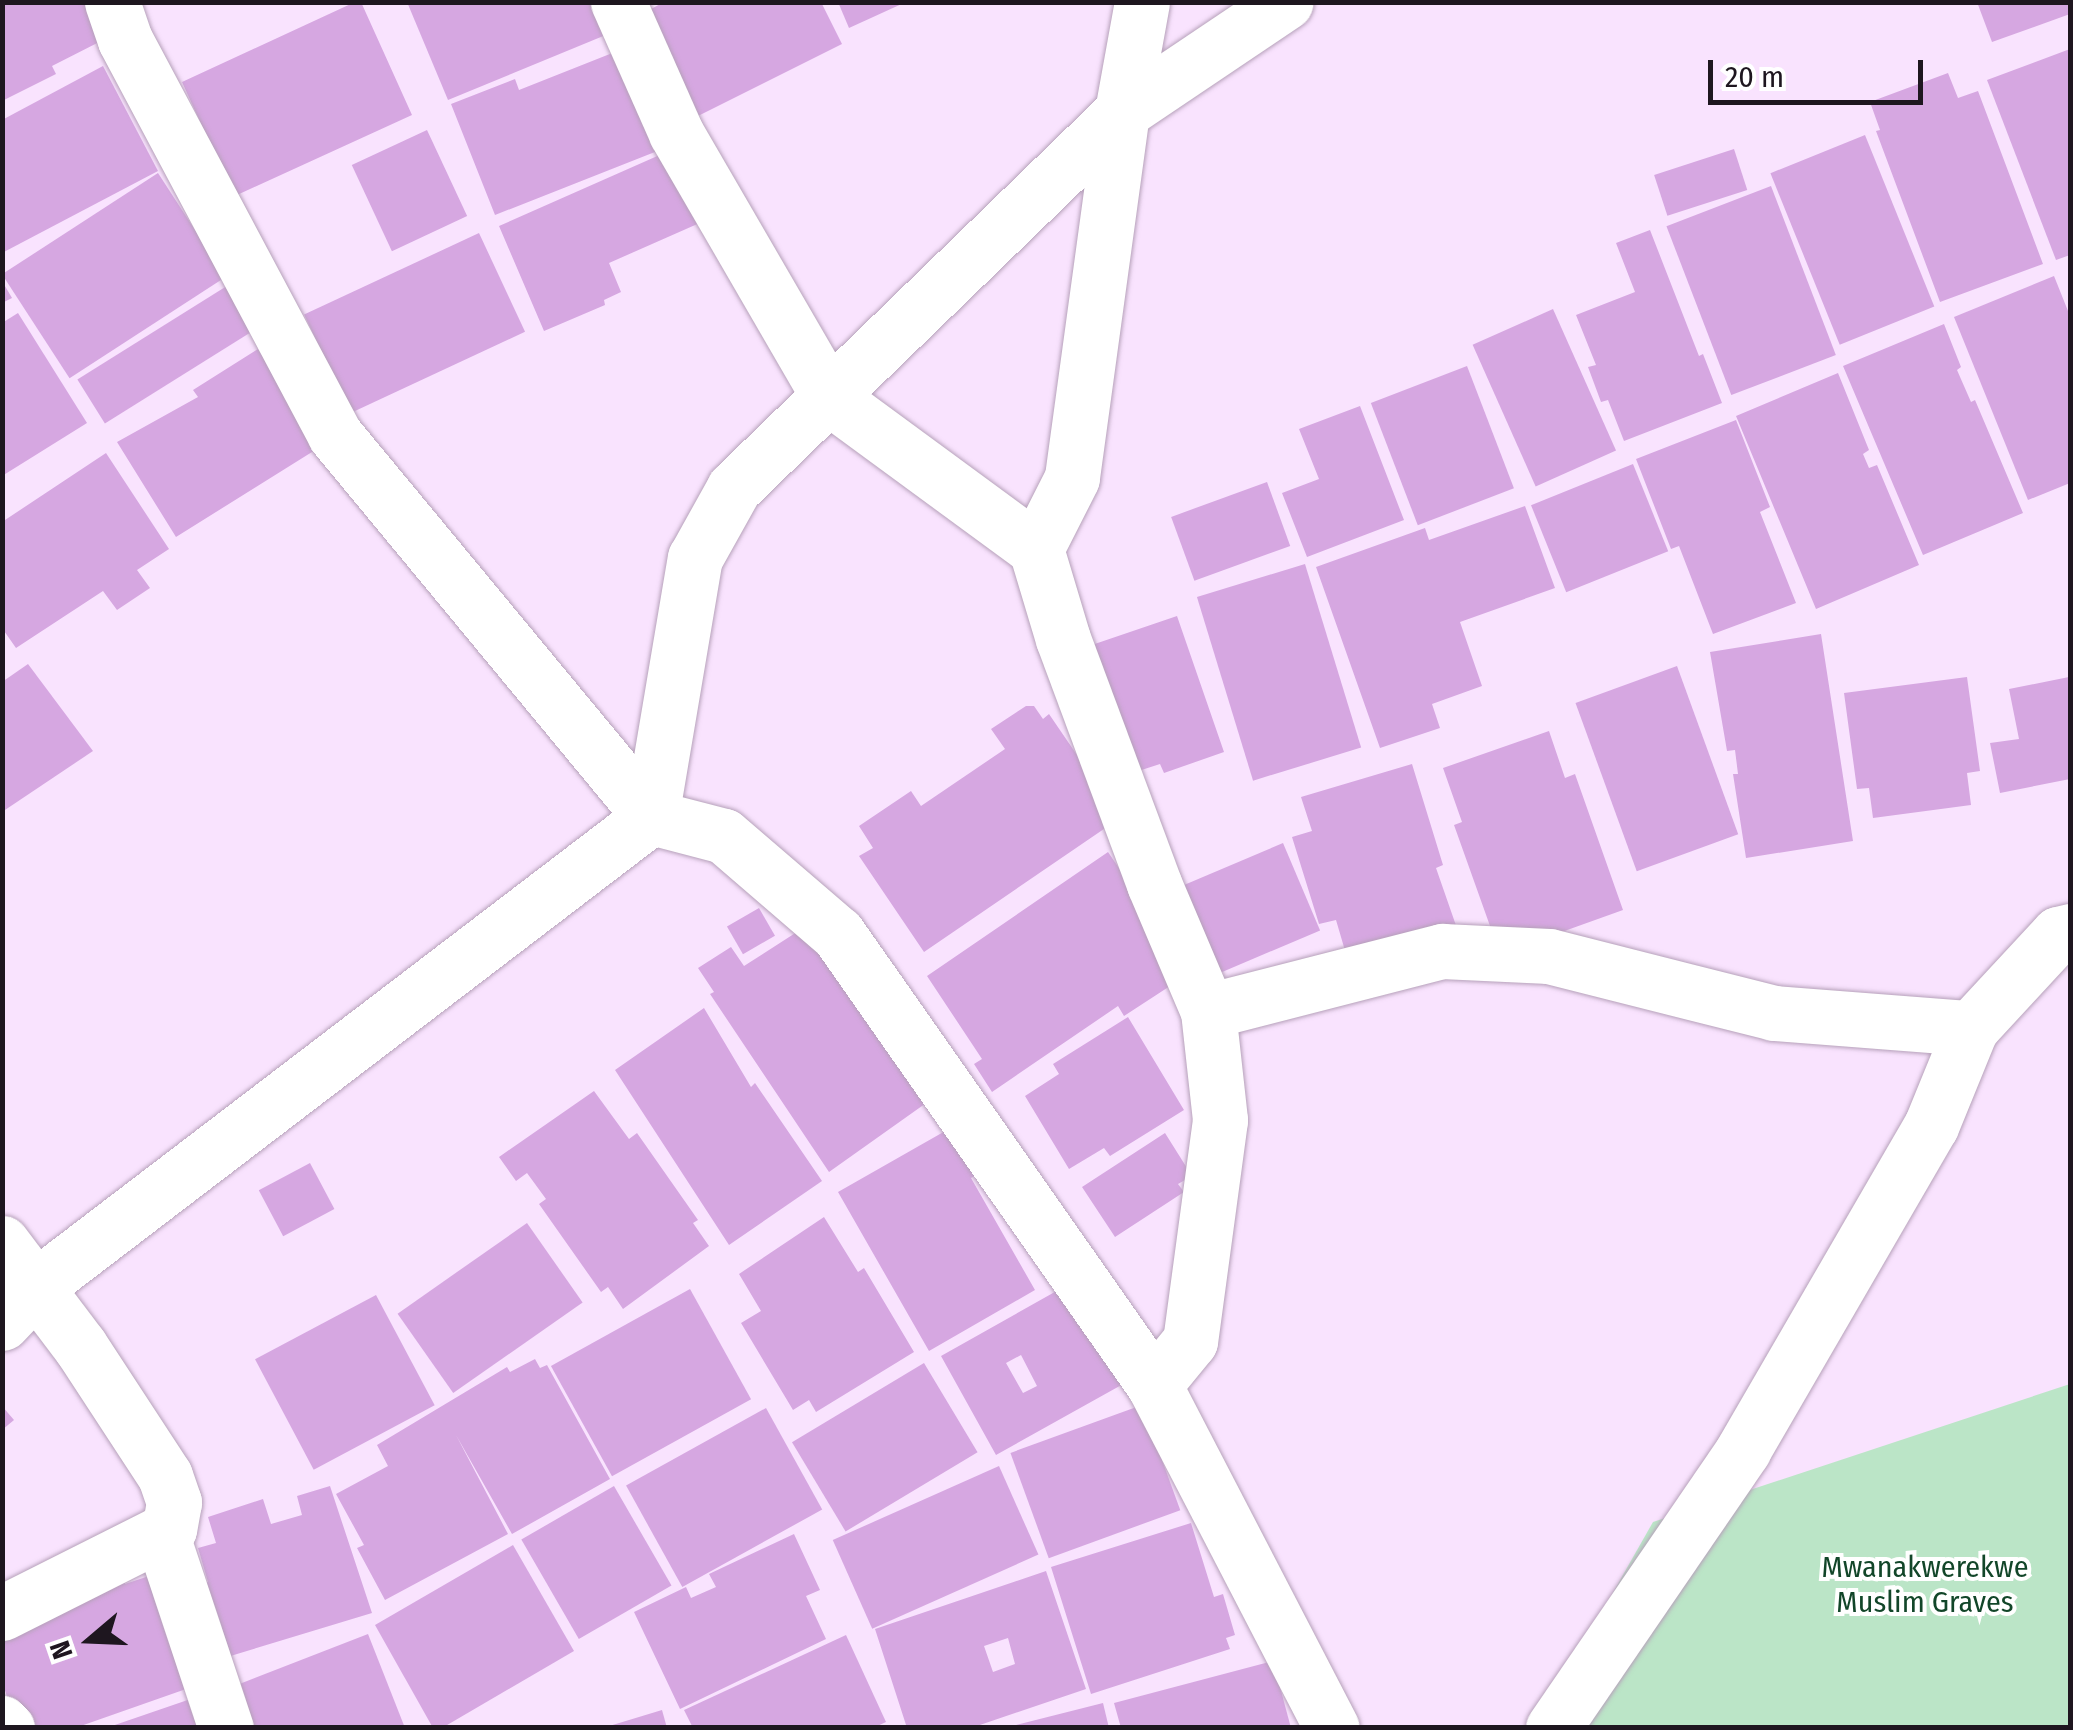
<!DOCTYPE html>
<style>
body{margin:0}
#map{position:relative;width:2073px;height:1730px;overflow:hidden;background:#f9e3fe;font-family:"Fira Sans Condensed",sans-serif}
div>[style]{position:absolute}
.green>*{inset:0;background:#bbe5c7}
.building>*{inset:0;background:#d6a7e1;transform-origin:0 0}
.roads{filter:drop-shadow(0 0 2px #b6a1ba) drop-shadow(0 0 2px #b6a1ba)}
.street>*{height:55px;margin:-27.5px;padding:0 27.5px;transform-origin:27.5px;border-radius:27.5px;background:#fff}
span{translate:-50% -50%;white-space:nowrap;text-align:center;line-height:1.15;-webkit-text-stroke:8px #fff;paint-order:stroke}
.park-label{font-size:30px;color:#124629}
.frame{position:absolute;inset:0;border:5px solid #1e161f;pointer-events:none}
.north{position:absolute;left:40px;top:1590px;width:100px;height:100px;-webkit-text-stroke:8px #fff;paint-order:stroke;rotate:251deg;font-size:28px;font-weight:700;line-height:40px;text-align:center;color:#1e161f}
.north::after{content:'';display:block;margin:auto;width:35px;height:45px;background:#1e161f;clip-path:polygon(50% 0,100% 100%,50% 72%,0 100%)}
.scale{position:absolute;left:1708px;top:60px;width:215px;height:45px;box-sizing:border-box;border:5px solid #1e161f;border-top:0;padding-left:12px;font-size:30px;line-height:35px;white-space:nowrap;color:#1e161f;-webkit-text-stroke:8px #fff;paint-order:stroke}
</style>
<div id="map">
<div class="green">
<i style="clip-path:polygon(2070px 1384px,2070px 1727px,1536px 1728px,1653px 1522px)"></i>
</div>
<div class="building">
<i style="clip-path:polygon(2px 2px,93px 2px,111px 36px,52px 66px,56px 74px,2px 101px)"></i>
<i style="clip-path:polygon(355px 2px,361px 2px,412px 115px,224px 201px,207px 137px,182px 82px)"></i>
<i style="clip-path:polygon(407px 2px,601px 2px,613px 32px,448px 100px)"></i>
<i style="clip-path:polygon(664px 2px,821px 2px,842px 44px,692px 119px,640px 15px)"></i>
<i style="clip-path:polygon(838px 2px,906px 2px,849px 28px)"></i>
<i style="clip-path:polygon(1977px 2px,2070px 2px,2070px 14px,1992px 42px)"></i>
<i style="clip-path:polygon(625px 48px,665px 148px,495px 215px,451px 104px,515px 79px,519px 90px)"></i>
<i style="clip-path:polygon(2070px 49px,2070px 255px,2056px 260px,1987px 80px)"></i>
<i style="clip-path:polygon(103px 66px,158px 171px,2px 253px,2px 120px)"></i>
<i style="clip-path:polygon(1948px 73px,1958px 98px,1978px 91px,2043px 264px,1940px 302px,1876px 131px,1880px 130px,1870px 102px)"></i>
<i style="left:427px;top:130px;width:95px;height:83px;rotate:65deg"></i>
<i style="left:1865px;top:135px;width:185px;height:102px;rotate:68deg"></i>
<i style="clip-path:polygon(680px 146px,711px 218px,609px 263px,621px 292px,604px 300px,605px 305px,544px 331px,499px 226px)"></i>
<i style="left:1734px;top:149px;width:43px;height:84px;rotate:72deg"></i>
<i style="left:158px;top:173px;width:124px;height:186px;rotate:57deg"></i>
<i style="left:1771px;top:186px;width:181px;height:112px;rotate:69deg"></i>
<i style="clip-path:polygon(1650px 230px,1699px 356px,1703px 354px,1722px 403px,1624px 441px,1608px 400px,1601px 402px,1588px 367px,1596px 365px,1576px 315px,1635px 292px,1616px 243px)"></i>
<i style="left:479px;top:233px;width:109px;height:193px;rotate:65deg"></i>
<i style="clip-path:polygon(2054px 276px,2070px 316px,2070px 483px,2028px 500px,1954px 317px)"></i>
<i style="clip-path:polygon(2px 281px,12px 298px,2px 303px)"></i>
<i style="left:230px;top:284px;width:52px;height:180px;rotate:58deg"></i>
<i style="left:1553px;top:309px;width:155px;height:88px;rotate:66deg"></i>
<i style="clip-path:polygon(18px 313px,87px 423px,2px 476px,2px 323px)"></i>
<i style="clip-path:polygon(1944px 324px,1961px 367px,1957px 370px,1971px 402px,1975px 400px,2023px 513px,1923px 555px,1843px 366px)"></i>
<i style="clip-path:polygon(258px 349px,320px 447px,176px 537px,117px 442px,198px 397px,193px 390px)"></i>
<i style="left:1467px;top:366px;width:131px;height:103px;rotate:69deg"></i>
<i style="clip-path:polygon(1838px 373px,1869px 450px,1863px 454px,1869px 468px,1877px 465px,1919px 565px,1816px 609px,1736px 416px)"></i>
<i style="clip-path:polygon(1360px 406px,1404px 520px,1307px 557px,1282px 493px,1319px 479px,1299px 429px)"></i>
<i style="clip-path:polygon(1736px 420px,1770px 507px,1760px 512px,1796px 603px,1713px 634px,1679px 546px,1671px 549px,1636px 459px)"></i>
<i style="clip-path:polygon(106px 453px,169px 549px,137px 570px,150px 588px,117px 610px,103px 591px,16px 648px,2px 628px,2px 522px)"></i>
<i style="left:1633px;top:464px;width:94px;height:110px;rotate:68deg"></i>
<i style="left:1267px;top:482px;width:68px;height:102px;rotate:70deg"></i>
<i style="clip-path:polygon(1525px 506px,1555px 588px,1460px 622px,1482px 686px,1432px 704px,1440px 728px,1380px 748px,1316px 567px,1425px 528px,1429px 540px)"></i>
<i style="left:1305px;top:564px;width:192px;height:113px;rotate:73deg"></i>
<i style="clip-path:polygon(1177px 616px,1224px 752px,1164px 773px,1160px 764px,1123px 776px,1080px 649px)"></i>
<i style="clip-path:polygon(1821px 634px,1853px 841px,1746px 858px,1733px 774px,1738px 774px,1735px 750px,1727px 751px,1710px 652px)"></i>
<i style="clip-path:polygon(28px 664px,93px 751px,2px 812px,2px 682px)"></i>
<i style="left:1677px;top:666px;width:179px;height:108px;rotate:70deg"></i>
<i style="clip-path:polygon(1967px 677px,1980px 771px,1967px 773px,1971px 805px,1873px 818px,1869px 788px,1857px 789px,1844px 693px)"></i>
<i style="clip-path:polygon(2069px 677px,2070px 779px,2000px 793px,1990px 743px,2019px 739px,2009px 689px)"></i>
<i style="clip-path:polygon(1026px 706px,1034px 706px,1043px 719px,1049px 714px,1120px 818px,924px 952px,859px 856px,873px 848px,859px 826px,911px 791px,921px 806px,1005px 749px,991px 729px)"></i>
<i style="clip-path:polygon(1549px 731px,1565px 778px,1575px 774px,1623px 910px,1500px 954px,1454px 825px,1462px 822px,1443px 768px)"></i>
<i style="clip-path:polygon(1412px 764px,1443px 865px,1436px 868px,1460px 937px,1351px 971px,1336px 920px,1319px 924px,1292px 837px,1312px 831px,1301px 797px)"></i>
<i style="left:1283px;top:843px;width:95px;height:128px;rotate:67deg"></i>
<i style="clip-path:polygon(1108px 852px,1190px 973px,1124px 1016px,1118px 1006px,992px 1092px,974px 1064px,982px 1059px,927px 976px)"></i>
<i style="left:759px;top:908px;width:32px;height:37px;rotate:60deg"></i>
<i style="clip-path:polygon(814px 921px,929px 1101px,829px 1172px,710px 994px,714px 992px,698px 968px,731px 947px,744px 966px)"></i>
<i style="clip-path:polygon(704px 1008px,751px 1087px,755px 1083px,822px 1181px,729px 1245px,615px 1070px)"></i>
<i style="clip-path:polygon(1128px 1017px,1184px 1110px,1110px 1156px,1104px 1148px,1069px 1169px,1025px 1096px,1059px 1074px,1053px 1064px)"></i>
<i style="clip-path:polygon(594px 1091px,629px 1139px,637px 1133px,698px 1220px,693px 1223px,709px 1246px,623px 1309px,608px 1287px,601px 1292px,539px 1204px,546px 1199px,527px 1173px,516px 1181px,499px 1157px)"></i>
<i style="clip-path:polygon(947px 1130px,983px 1172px,971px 1178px,1035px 1290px,929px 1351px,838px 1192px)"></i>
<i style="clip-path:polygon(1165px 1133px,1192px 1176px,1178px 1184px,1184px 1192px,1115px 1237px,1082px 1187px)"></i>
<i style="left:310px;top:1163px;width:52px;height:58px;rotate:62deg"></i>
<i style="clip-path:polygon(824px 1217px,858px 1272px,864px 1268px,914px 1352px,816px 1412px,809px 1400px,793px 1410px,741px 1323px,761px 1311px,739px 1274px)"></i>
<i style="left:527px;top:1223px;width:97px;height:158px;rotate:55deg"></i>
<i style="clip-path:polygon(evenodd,1069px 1284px,1125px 1383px,996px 1455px,941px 1356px,1069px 1284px,1021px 1355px,1037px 1386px,1023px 1393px,1006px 1363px,1021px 1355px)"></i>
<i style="left:690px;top:1289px;width:126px;height:159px;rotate:61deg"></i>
<i style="left:376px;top:1295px;width:125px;height:137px;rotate:62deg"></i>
<i style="clip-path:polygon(535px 1359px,540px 1368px,547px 1365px,610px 1479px,512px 1534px,456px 1435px,508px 1534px,385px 1600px,357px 1548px,364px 1545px,336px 1494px,388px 1466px,377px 1445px,507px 1367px,510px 1372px)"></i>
<i style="left:924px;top:1363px;width:104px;height:154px;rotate:59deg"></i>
<i style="left:1142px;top:1405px;width:112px;height:140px;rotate:70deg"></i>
<i style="clip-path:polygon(2px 1406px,14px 1420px,2px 1430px)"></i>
<i style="left:766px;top:1408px;width:116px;height:160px;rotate:61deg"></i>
<i style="left:999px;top:1466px;width:97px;height:182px;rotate:66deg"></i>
<i style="clip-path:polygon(330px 1486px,372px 1613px,214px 1661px,192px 1586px,208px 1582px,198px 1548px,216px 1543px,208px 1517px,263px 1499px,271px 1524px,302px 1515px,297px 1496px)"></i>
<i style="left:614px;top:1486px;width:115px;height:107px;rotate:60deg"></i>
<i style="clip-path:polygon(1191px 1523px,1214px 1597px,1223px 1594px,1235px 1635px,1226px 1638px,1230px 1649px,1091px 1694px,1051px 1567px)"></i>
<i style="clip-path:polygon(794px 1534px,820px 1590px,806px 1596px,826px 1639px,680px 1709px,634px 1612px,686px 1587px,691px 1598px,716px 1587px,709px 1574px)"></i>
<i style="clip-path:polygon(513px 1545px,574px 1651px,442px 1728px,433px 1728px,375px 1625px)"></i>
<i style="clip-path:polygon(167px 1570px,206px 1682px,75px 1728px,18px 1728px,2px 1682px,2px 1627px,121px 1573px,125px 1584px)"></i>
<i style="clip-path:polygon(evenodd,1046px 1571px,1086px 1689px,971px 1728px,907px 1728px,875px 1629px,1046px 1571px,1008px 1638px,1015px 1664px,993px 1672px,984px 1646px,1008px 1638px)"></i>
<i style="clip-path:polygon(368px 1634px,405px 1728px,238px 1728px,224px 1690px)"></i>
<i style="clip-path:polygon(846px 1635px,886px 1722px,873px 1728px,693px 1728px,684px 1710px)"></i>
<i style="clip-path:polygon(1273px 1661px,1291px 1728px,1121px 1728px,1114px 1703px)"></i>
<i style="clip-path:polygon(211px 1692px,223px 1728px,109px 1728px,109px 1727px)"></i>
<i style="clip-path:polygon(1103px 1703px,1109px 1728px,1012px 1728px,1012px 1726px)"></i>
<i style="clip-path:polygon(662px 1710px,667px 1728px,607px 1728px,606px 1727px)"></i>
</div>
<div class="roads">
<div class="street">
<i style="left:112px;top:2px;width:40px;rotate:71.1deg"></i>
<i style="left:125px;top:40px;width:447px;rotate:62deg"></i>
<i style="left:335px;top:435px;width:496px;rotate:50.4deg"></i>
<i style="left:651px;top:817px;width:75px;rotate:14.6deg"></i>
<i style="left:724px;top:836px;width:150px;rotate:40.7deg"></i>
<i style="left:838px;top:934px;width:551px;rotate:54.98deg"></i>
<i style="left:1154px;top:1385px;width:386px;rotate:62.6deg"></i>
<i style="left:618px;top:2px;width:143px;rotate:66.1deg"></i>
<i style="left:676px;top:133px;width:305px;rotate:59.9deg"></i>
<i style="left:829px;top:397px;width:257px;rotate:36.3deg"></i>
<i style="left:1142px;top:2px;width:112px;rotate:100.3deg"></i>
<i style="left:1122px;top:112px;width:369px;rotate:97.8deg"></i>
<i style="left:1072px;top:478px;width:80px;rotate:116.9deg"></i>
<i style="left:1036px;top:549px;width:94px;rotate:73.3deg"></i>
<i style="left:1063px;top:639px;width:261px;rotate:69.6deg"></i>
<i style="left:1154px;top:884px;width:138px;rotate:67deg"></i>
<i style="left:1208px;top:1011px;width:110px;rotate:83.7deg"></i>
<i style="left:1220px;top:1120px;width:223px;rotate:97.7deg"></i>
<i style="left:1190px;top:1341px;width:57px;rotate:129.3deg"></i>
<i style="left:1208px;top:1011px;width:242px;rotate:-14.4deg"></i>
<i style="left:1442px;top:951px;width:107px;rotate:2.7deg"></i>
<i style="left:1549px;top:956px;width:232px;rotate:14.2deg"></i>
<i style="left:1774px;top:1013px;width:198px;rotate:4.4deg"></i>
<i style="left:2px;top:1243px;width:129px;rotate:52.9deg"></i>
<i style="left:80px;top:1346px;width:155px;rotate:56.8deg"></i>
<i style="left:165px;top:1476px;width:28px;rotate:71deg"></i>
<i style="left:174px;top:1502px;width:27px;rotate:100deg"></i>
<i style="left:169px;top:1529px;width:187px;rotate:153.3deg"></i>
<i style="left:2px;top:1323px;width:52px;rotate:-46.5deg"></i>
<i style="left:38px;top:1285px;width:771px;rotate:-37.36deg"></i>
<i style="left:651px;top:817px;width:263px;rotate:-80.4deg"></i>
<i style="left:695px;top:558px;width:80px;rotate:-60.9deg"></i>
<i style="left:734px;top:488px;width:540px;rotate:-44.1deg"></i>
<i style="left:1122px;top:112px;width:197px;rotate:-33.9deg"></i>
<i style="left:161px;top:1533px;width:206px;rotate:71.6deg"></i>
<i style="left:2px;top:1723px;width:7px;rotate:45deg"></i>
<i style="left:1553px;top:1728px;width:337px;rotate:-55.6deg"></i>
<i style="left:1743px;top:1450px;width:375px;rotate:-59.9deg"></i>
<i style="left:1931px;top:1126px;width:106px;rotate:-67.8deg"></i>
<i style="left:1971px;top:1028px;width:128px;rotate:-47.2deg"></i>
<i style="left:2058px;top:934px;width:12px;rotate:-14deg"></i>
</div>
</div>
<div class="park-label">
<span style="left:1925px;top:1584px">Mwanakwerekwe<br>Muslim Graves</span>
</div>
<div class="frame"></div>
<div class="north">N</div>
<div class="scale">20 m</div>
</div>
